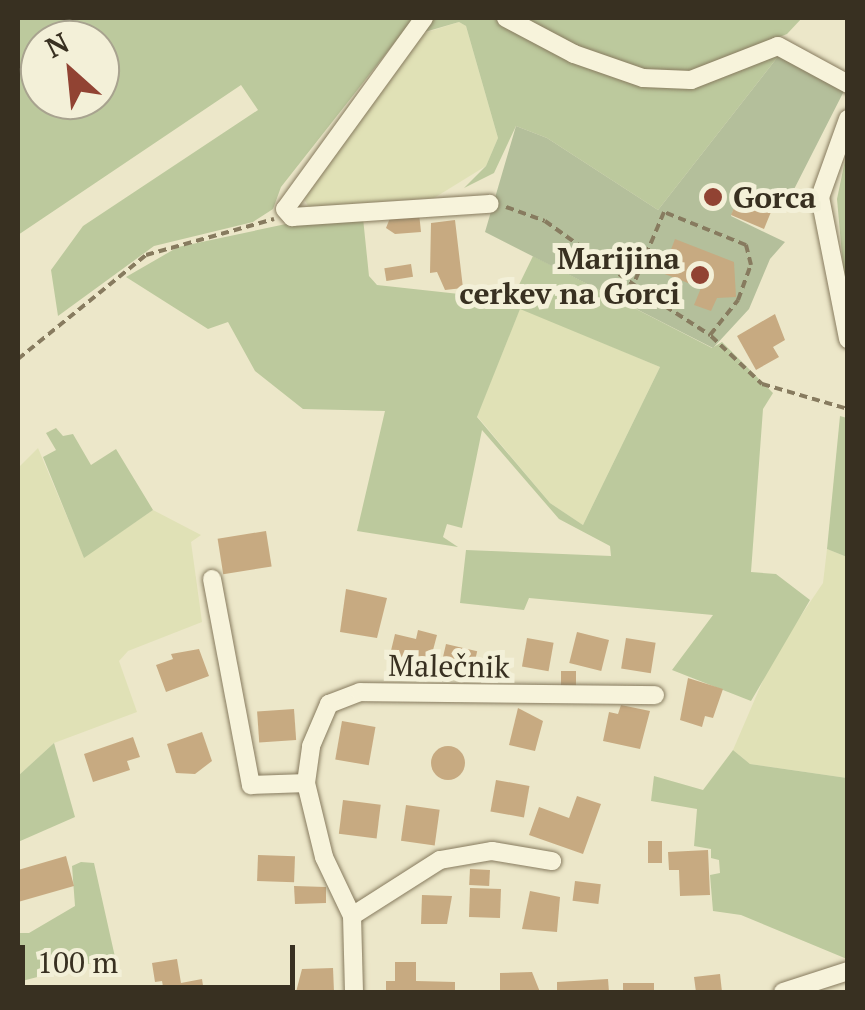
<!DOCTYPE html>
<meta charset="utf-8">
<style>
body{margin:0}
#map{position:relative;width:865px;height:1010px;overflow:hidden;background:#ece7c9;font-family:"PT Serif",serif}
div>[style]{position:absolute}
.farmland>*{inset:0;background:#e0e1b6}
.green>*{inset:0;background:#bcc99d}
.cemetery>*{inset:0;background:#b4bf9b}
.building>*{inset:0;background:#c7aa81;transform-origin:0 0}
.round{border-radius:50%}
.path>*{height:4px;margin-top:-2px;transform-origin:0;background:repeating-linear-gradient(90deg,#877b5f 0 8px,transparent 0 13px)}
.roads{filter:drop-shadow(0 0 2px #877b5f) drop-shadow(0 0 2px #877b5f)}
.minor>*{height:18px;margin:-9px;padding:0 9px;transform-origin:9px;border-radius:9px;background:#f7f3db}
.dots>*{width:28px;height:28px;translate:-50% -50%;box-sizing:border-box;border:5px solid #f3f0d8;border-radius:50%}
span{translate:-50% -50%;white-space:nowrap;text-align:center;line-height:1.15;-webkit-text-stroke:10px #f3f0d8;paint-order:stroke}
.poi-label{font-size:30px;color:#383021;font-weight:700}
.left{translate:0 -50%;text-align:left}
.right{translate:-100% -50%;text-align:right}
.street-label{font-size:30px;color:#383021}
.frame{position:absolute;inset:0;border:20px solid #383021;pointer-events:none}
.north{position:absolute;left:20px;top:20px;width:100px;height:100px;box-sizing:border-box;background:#f3f0d8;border:2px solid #a8a38f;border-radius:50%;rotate:333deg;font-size:28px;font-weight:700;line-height:40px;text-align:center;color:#383021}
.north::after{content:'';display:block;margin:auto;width:35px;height:45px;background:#914333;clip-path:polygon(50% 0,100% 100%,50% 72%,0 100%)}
.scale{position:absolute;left:20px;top:945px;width:275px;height:45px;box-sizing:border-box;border:5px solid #383021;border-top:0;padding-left:12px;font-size:30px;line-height:35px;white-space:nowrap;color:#383021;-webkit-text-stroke:8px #f3f0d8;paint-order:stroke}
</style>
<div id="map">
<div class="farmland">
<i style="clip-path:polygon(459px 22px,466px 26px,498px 138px,486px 166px,434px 198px,309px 207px,302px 196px,418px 35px)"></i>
<i style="clip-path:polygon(520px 308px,660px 367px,583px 525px,550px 503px,477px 416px)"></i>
<i style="clip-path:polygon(38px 448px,84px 557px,153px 510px,201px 535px,191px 542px,202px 622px,128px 651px,119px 661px,137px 712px,54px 743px,18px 776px,18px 468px)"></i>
<i style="clip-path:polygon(827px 549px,847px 557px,847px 778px,750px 764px,733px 750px,773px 657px,823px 583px)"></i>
</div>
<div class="green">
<i style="clip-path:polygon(evenodd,18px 18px,414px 18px,281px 187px,273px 209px,253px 222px,154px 246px,58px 316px,51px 270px,83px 226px,258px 110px,241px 85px,18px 235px,18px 18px,40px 40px,100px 40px,100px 100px,40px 100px,40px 40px)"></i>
<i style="clip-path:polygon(429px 18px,493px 18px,552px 50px,648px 84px,780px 54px,658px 210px,547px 138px,516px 126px,494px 173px,464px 188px,486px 166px,498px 138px,466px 26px,459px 22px,418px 34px)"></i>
<i style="clip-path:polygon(517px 18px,802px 18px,787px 34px,688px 74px,649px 72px,557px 41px)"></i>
<i style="clip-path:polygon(847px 151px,847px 311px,837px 199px)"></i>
<i style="clip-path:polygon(evenodd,363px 218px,369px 276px,377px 285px,505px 299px,514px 295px,533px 256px,712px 348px,722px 342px,773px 393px,763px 409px,751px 572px,776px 574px,810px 600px,751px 701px,672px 670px,713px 615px,529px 598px,524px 610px,460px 603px,466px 550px,611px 556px,610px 546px,559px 519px,482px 430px,462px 528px,447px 524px,443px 537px,458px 547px,357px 531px,385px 411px,303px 409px,255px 371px,228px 322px,208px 329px,126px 277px,178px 247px,300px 221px,363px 218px,520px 309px,660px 367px,583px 525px,550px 503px,477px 417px,520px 309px)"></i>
<i style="clip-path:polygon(840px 416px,847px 418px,847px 557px,827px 549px)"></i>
<i style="clip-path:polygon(56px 428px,63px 436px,73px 434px,91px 465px,116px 449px,153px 510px,84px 558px,43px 457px,56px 450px,46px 433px)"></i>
<i style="clip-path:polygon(54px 743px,75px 817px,18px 842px,18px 776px)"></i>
<i style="clip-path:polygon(733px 750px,750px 764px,847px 778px,847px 959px,741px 915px,713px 911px,710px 875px,720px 873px,719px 860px,711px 858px,711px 849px,694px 846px,697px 809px,651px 801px,654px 776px,703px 790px)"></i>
<i style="clip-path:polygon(81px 862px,94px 863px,115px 957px,18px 982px,18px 933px,29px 933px,75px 906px,72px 866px)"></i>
</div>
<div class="cemetery">
<i style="clip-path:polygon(780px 54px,844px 91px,785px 207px,742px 188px,731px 216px,785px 242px,770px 259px,749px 309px,713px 348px,485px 232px,516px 126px,547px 138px,658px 210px)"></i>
</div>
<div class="building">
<i style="clip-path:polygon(743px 187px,773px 207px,764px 229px,731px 215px)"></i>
<i style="clip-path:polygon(419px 213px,421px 232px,395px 234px,386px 228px,390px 218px)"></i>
<i style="clip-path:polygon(455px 220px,463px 288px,445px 290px,437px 272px,430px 273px,431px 223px)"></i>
<i style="clip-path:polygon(675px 239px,734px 262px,736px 297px,717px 298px,711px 311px,694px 305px,701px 288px,662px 273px)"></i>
<i style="left:411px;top:264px;width:13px;height:27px;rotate:81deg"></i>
<i style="clip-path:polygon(775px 314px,785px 340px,773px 347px,779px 357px,756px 370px,737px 336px)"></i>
<i style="left:266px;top:531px;width:36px;height:49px;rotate:81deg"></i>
<i style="clip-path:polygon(346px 589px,387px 598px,377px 638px,340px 632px)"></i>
<i style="clip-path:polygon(418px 630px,437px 635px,427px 673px,388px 663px,395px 634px,416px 639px)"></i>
<i style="left:577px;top:632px;width:33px;height:32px;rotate:14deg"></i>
<i style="left:527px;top:638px;width:27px;height:29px;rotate:10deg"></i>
<i style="left:626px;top:638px;width:30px;height:31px;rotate:9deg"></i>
<i style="left:446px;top:644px;width:32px;height:31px;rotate:13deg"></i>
<i style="clip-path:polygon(199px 649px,209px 676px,166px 692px,156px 665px,173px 659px,171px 654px)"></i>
<i style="left:561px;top:671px;width:15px;height:15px"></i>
<i style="clip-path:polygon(688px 678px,723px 689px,713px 718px,705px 716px,702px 727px,680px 720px)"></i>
<i style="clip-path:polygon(621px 705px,650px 711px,640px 749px,603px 741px,609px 712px,618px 714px)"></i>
<i style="clip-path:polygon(518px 708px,543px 721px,535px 751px,509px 745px)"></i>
<i style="left:294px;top:709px;width:31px;height:37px;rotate:86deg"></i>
<i style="left:342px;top:721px;width:34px;height:39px;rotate:10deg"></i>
<i style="clip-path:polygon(202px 732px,212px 761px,195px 774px,176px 773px,167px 744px)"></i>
<i style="clip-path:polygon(133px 737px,140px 757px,127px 761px,130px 770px,93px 782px,84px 754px)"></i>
<i class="round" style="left:431px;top:746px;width:34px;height:34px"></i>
<i style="left:496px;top:780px;width:34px;height:32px;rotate:10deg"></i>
<i style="clip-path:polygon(577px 796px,601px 804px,583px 854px,529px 835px,539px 807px,569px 818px)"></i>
<i style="left:343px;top:800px;width:38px;height:34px;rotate:7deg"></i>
<i style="left:406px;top:805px;width:34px;height:36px;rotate:8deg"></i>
<i style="left:648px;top:841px;width:14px;height:22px"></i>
<i style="clip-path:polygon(708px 850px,710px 895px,680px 896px,679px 870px,669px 870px,668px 852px)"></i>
<i style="left:258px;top:855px;width:37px;height:26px;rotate:2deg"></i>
<i style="clip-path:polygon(66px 856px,74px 886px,18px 902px,18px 870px)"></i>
<i style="left:470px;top:869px;width:20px;height:16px;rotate:3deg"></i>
<i style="left:575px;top:881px;width:26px;height:20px;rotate:7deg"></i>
<i style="clip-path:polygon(294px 886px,326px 887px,326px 903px,295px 904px)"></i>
<i style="left:470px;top:888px;width:31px;height:29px;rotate:2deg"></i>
<i style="clip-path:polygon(530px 891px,560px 897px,557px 932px,522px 929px)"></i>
<i style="clip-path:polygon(422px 895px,452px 896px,447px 924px,421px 924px)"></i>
<i style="clip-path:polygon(177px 959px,181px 983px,202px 979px,204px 992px,164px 992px,162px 981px,155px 982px,152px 963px)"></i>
<i style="clip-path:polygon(395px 962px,416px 962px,416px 981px,455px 982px,455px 992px,386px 992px,386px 981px,395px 981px)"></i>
<i style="clip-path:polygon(333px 968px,334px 992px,296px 992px,302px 969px)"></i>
<i style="clip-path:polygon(532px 972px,540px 992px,500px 992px,500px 973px)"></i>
<i style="clip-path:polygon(720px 974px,722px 992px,696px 992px,694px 977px)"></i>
<i style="clip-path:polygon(608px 979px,609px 992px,557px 992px,557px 982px)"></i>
<i style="left:623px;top:983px;width:31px;height:9px"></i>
<i style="left:244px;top:985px;width:23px;height:7px"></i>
</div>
<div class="path">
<i style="left:506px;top:207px;width:41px;rotate:19.7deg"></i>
<i style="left:545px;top:221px;width:134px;rotate:35.6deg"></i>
<i style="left:654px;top:299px;width:67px;rotate:32.7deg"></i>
<i style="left:710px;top:335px;width:45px;rotate:-51.3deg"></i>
<i style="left:738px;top:300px;width:37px;rotate:-70deg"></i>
<i style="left:751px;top:265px;width:21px;rotate:-104deg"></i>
<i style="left:746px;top:245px;width:88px;rotate:-158.1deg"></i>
<i style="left:664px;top:212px;width:77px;rotate:112.9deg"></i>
<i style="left:711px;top:336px;width:70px;rotate:43.3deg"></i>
<i style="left:762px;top:384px;width:90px;rotate:16.2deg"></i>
<i style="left:18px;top:359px;width:165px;rotate:-39.1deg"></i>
<i style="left:146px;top:255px;width:133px;rotate:-15.7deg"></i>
</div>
<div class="roads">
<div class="minor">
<i style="left:424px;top:18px;width:236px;rotate:126deg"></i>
<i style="left:285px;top:209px;width:11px;rotate:49deg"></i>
<i style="left:292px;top:217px;width:198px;rotate:-3.8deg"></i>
<i style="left:506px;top:18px;width:77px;rotate:27.9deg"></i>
<i style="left:574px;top:54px;width:73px;rotate:19.2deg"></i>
<i style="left:643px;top:78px;width:48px;rotate:2.4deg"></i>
<i style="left:691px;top:80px;width:93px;rotate:-21.3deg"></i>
<i style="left:778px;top:46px;width:80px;rotate:28.5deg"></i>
<i style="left:848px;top:119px;width:83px;rotate:109.7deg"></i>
<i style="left:820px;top:197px;width:145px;rotate:78.8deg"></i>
<i style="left:212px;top:579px;width:210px;rotate:79.3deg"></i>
<i style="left:251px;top:785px;width:55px;rotate:-2.1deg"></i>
<i style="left:352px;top:916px;width:104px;rotate:-32.5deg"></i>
<i style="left:440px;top:860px;width:53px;rotate:-9.8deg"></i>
<i style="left:492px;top:851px;width:61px;rotate:9.5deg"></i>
<i style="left:354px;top:992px;width:76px;rotate:-91.5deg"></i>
<i style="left:352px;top:916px;width:65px;rotate:-115.4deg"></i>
<i style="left:324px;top:857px;width:76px;rotate:-103.7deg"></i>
<i style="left:306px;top:783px;width:37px;rotate:-82deg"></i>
<i style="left:311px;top:746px;width:46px;rotate:-66.8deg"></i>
<i style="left:329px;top:704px;width:33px;rotate:-21deg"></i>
<i style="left:360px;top:692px;width:295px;rotate:0.6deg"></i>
<i style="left:783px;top:992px;width:68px;rotate:-17.9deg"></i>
</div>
</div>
<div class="dots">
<i style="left:713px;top:197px;background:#914333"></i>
<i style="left:700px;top:275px;background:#914333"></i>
</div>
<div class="poi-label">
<span class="left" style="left:733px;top:197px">Gorca</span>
<span class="right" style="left:680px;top:275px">Marijina<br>cerkev na Gorci</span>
</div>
<div class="street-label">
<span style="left:449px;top:666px;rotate:1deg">Malečnik</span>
</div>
<div class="frame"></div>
<div class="north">N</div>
<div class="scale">100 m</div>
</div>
